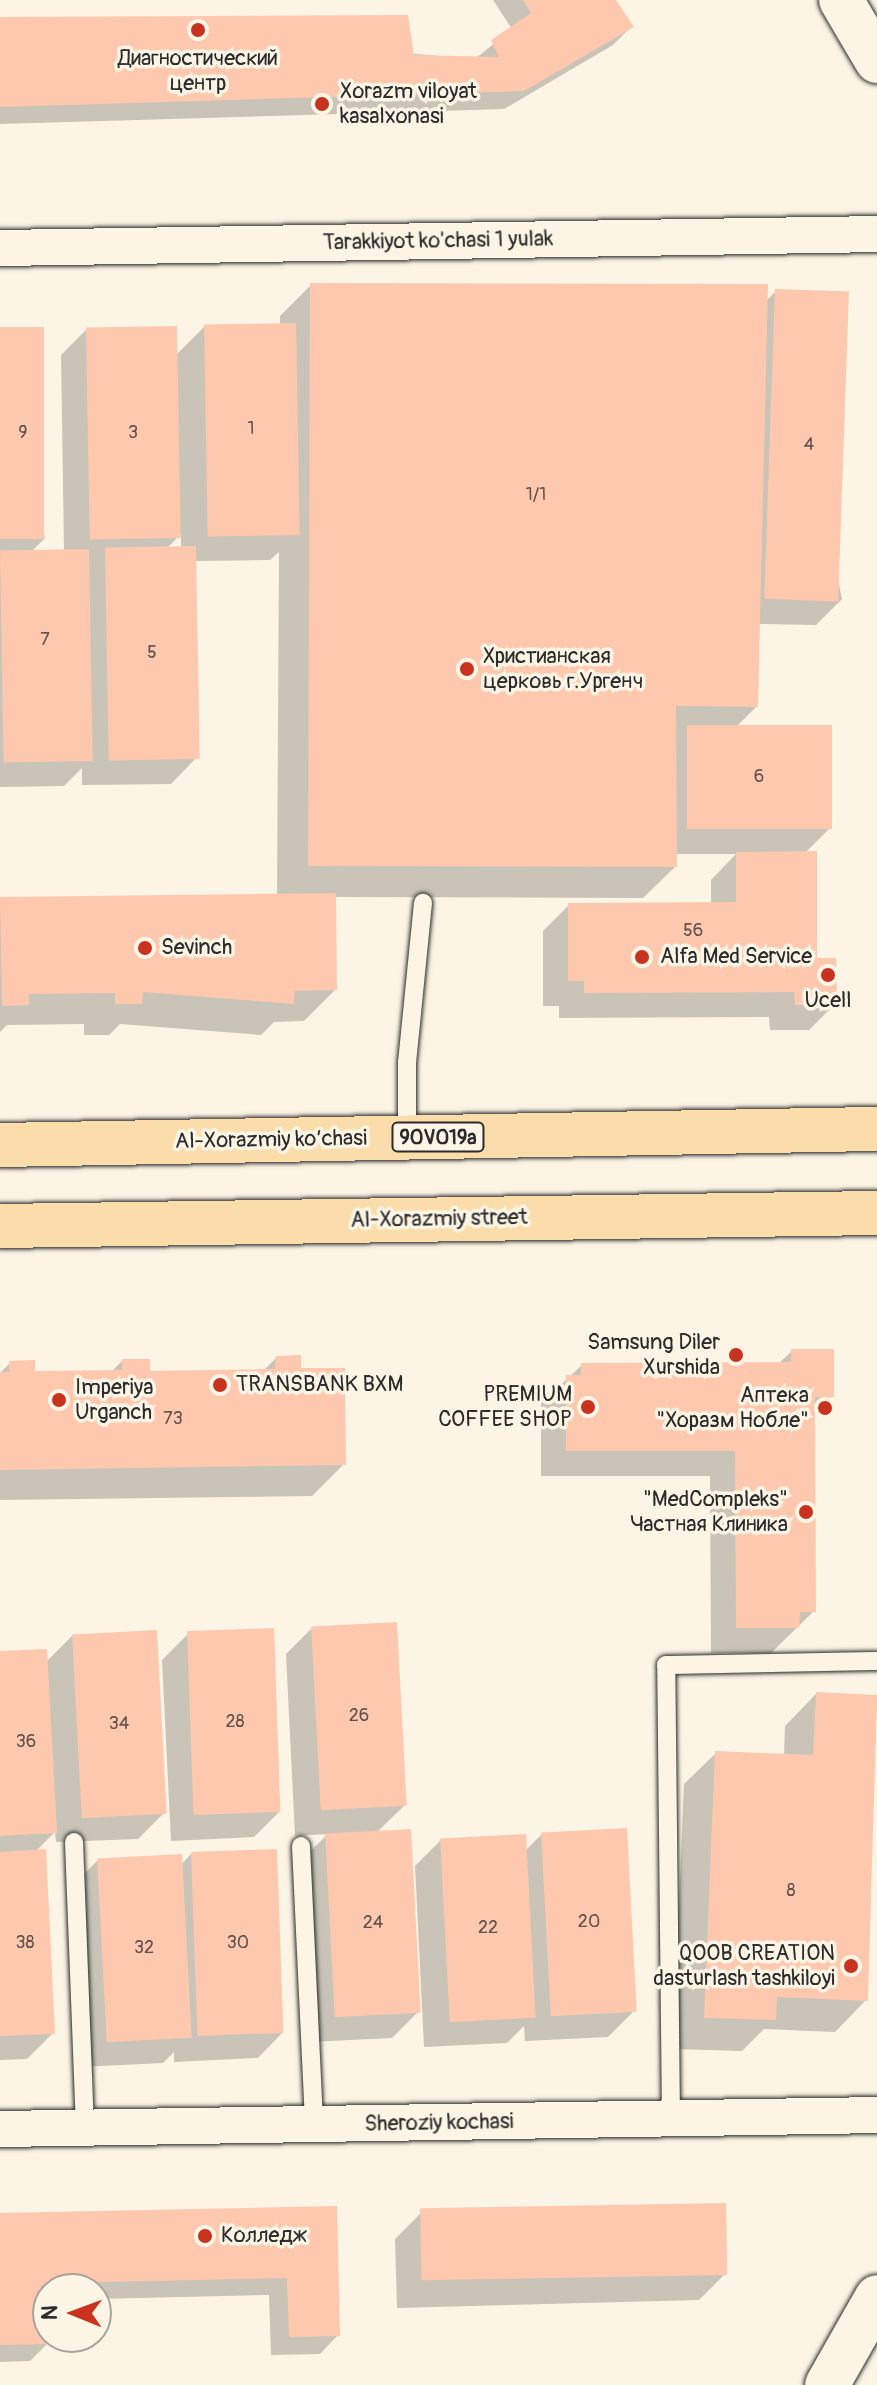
<!DOCTYPE html>
<meta charset="utf-8">
<style>
body{margin:0}
#map{position:relative;width:877px;height:2385px;overflow:hidden;background:#fcf5e5;font-family:Pangolin,sans-serif}
div>[style]{position:absolute}
.shadow>*{inset:0;background:#0003}
.building>*{inset:0;background:#fec8af;transform-origin:0 0}
.roads{filter:drop-shadow(0 0 2px #2b2b2b) drop-shadow(0 0 2px #2b2b2b)}
.lane>*{height:18px;margin:-9px;padding:0 9px;transform-origin:9px;border-radius:9px;background:#fcf5e5}
.street>*{height:36px;margin:-18px;padding:0 18px;transform-origin:18px;border-radius:18px;background:#fcf5e5}
.secondary>*{height:44px;margin:-22px;padding:0 22px;transform-origin:22px;border-radius:22px;background:#fcf5e5}
.primary>*{height:44px;margin:-22px;padding:0 22px;transform-origin:22px;border-radius:22px;background:#faddab}
.dots>*{width:22px;height:22px;translate:-50% -50%;box-sizing:border-box;border:4px solid #fcf5e5;border-radius:50%}
span{translate:-50% -50%;white-space:nowrap;text-align:center;line-height:1.15;-webkit-text-stroke:7px #fcf5e5;paint-order:stroke}
.number-label{font-size:18px;color:#60524c}
.number-label span{-webkit-text-stroke-width:0}
.shield-label span{padding:2px 6px;background:#fcf5e5;border:2px solid;border-radius:6px;-webkit-text-stroke-width:0}
.shield-label{font-size:20px;color:#2b2b2b;font-weight:700}
.poi-label{font-size:22px;color:#2b2b2b}
.left{translate:0 -50%;text-align:left}
.right{translate:-100% -50%;text-align:right}
.street-label{font-size:22px;color:#2b2b2b}
.north{position:absolute;left:32px;top:2273px;width:80px;height:80px;box-sizing:border-box;background:#fcf5e5;border:2px solid #a8a49b;border-radius:50%;rotate:271deg;font-size:22px;font-weight:700;line-height:32px;text-align:center;color:#2b2b2b}
.north::after{content:'';display:block;margin:auto;width:28px;height:36px;background:#c8321e;clip-path:polygon(50% 0,100% 100%,50% 72%,0 100%)}
</style>
<div id="map">
<div class="shadow">
<i style="clip-path:polygon(493px 0,614px 0,631px 27px,613px 45px,504px 109px,0 124px,0 19px,475px 59px,512px 29px)"></i>
<i style="clip-path:polygon(evenodd,311px 285px,766px 301px,776px 291px,842px 599px,816px 625px,758px 624px,756px 707px,736px 727px,829px 829px,805px 853px,815px 960px,835px 1004px,809px 1030px,770px 1030px,769px 1017px,559px 1018px,559px 1006px,543px 1006px,543px 931px,569px 905px,711px 904px,711px 880px,736px 854px,675px 854px,675px 867px,643px 898px,334px 897px,335px 990px,304px 1021px,274px 1022px,261px 1035px,120px 1024px,109px 1035px,84px 1035px,84px 1024px,7px 1025px,0 1032px,0 899px,277px 895px,279px 552px,270px 560px,194px 561px,196px 758px,171px 784px,82px 785px,82px 768px,64px 786px,0 787px,0 329px,45px 538px,31px 552px,64px 551px,61px 355px,87px 329px,176px 355px,205px 326px,280px 325px,280px 316px,311px 285px,181px 534px,181px 549px,166px 549px,181px 534px)"></i>
<i style="clip-path:polygon(792px 1351px,832px 1396px,813px 1415px,814px 1611px,771px 1653px,711px 1653px,710px 1476px,541px 1476px,541px 1403px,582px 1365px,778px 1364px)"></i>
<i style="clip-path:polygon(276px 1358px,299px 1370px,344px 1464px,312px 1496px,0 1500px,0 1373px,10px 1363px,33px 1373px,111px 1372px,122px 1361px,148px 1373px,263px 1371px)"></i>
<i style="clip-path:polygon(312px 1628px,404px 1806px,376px 1833px,418px 2012px,392px 2038px,309px 2042px,300px 1861px,328px 1834px,295px 1836px,286px 1654px)"></i>
<i style="clip-path:polygon(188px 1634px,280px 1811px,254px 1837px,171px 1841px,162px 1660px)"></i>
<i style="clip-path:polygon(73px 1635px,164px 1813px,138px 1839px,56px 1842px,55px 1832px,35px 1852px,53px 2033px,27px 2059px,0 2060px,0 1653px,46px 1662px)"></i>
<i style="clip-path:polygon(816px 1694px,877px 1697px,866px 2000px,835px 2032px,764px 2029px,742px 2051px,673px 2049px,684px 1784px,716px 1753px,784px 1755px,785px 1726px)"></i>
<i style="clip-path:polygon(542px 1834px,634px 2011px,608px 2037px,525px 2041px,524px 2026px,507px 2043px,424px 2047px,415px 1866px,441px 1840px,525px 1851px)"></i>
<i style="clip-path:polygon(191px 1854px,283px 2032px,258px 2058px,174px 2062px,174px 2052px,163px 2063px,80px 2067px,72px 1886px,98px 1860px,181px 1865px)"></i>
<i style="clip-path:polygon(335px 2208px,338px 2335px,320px 2354px,271px 2355px,269px 2295px,96px 2299px,96px 2289px,48px 2289px,48px 2343px,30px 2361px,0 2362px,0 2215px)"></i>
<i style="clip-path:polygon(421px 2213px,725px 2274px,699px 2300px,397px 2308px,395px 2239px)"></i>
</div>
<div class="building">
<i style="clip-path:polygon(523px 0,616px 0,634px 27px,524px 91px,0 107px,0 17px,408px 15px,414px 55px,499px 57px,491px 40px,531px 13px)"></i>
<i style="clip-path:polygon(310px 283px,768px 284px,758px 707px,676px 706px,677px 867px,308px 866px)"></i>
<i style="left:775px;top:289px;width:74px;height:310px;rotate:2deg"></i>
<i style="left:296px;top:323px;width:212px;height:92px;rotate:89deg"></i>
<i style="left:177px;top:326px;width:212px;height:91px;rotate:89deg"></i>
<i style="left:0;top:327px;width:44px;height:212px"></i>
<i style="left:196px;top:546px;width:213px;height:91px;rotate:89deg"></i>
<i style="left:89px;top:549px;width:212px;height:89px;rotate:89deg"></i>
<i style="left:687px;top:725px;width:145px;height:104px"></i>
<i style="clip-path:polygon(817px 851px,817px 958px,836px 958px,837px 1005px,795px 1005px,794px 992px,584px 993px,584px 981px,568px 981px,568px 903px,736px 902px,736px 852px)"></i>
<i style="clip-path:polygon(336px 893px,337px 990px,295px 991px,294px 1004px,143px 992px,142px 1004px,115px 1004px,115px 993px,29px 994px,29px 1005px,2px 1006px,0 897px)"></i>
<i style="clip-path:polygon(791px 1349px,834px 1349px,834px 1397px,815px 1397px,816px 1612px,800px 1612px,799px 1628px,736px 1628px,735px 1451px,566px 1451px,566px 1375px,581px 1375px,581px 1363px,791px 1362px)"></i>
<i style="clip-path:polygon(301px 1355px,301px 1368px,345px 1368px,346px 1465px,0 1470px,0 1372px,9px 1372px,9px 1361px,35px 1360px,35px 1371px,122px 1370px,122px 1359px,150px 1359px,150px 1371px,275px 1369px,276px 1356px)"></i>
<i style="left:397px;top:1622px;width:184px;height:86px;rotate:87deg"></i>
<i style="left:274px;top:1628px;width:184px;height:87px;rotate:88deg"></i>
<i style="left:157px;top:1630px;width:184px;height:85px;rotate:87deg"></i>
<i style="clip-path:polygon(47px 1649px,57px 1833px,0 1836px,0 1651px)"></i>
<i style="clip-path:polygon(816px 1692px,877px 1695px,868px 2001px,777px 1997px,776px 2020px,704px 2018px,715px 1751px,813px 1755px)"></i>
<i style="left:627px;top:1828px;width:184px;height:86px;rotate:87deg"></i>
<i style="left:411px;top:1829px;width:184px;height:86px;rotate:87deg"></i>
<i style="left:526px;top:1834px;width:184px;height:86px;rotate:87deg"></i>
<i style="clip-path:polygon(46px 1849px,55px 2034px,0 2036px,0 1852px)"></i>
<i style="left:277px;top:1849px;width:184px;height:86px;rotate:88deg"></i>
<i style="left:182px;top:1854px;width:184px;height:85px;rotate:87deg"></i>
<i style="left:726px;top:2203px;width:72px;height:306px;rotate:89deg"></i>
<i style="clip-path:polygon(337px 2206px,340px 2336px,289px 2337px,287px 2278px,49px 2283px,50px 2344px,0 2345px,0 2213px)"></i>
</div>
<div class="roads">
<div class="lane">
<i style="left:407px;top:1138px;width:75px;rotate:-90deg"></i>
<i style="left:407px;top:1063px;width:161px;rotate:-84.3deg"></i>
<i style="left:74px;top:1842px;width:287px;rotate:87.8deg"></i>
<i style="left:301px;top:1846px;width:279px;rotate:87.3deg"></i>
<i style="left:671px;top:2119px;width:454px;rotate:-90.6deg"></i>
<i style="left:666px;top:1665px;width:211px;rotate:-1.1deg"></i>
</div>
<div class="street">
<i style="left:0;top:248px;width:877px;rotate:-0.91deg"></i>
<i style="left:0;top:2129px;width:877px;rotate:-0.91deg"></i>
</div>
<div class="secondary">
<i style="left:841px;top:0;width:71px;rotate:59.5deg"></i>
<i style="left:827px;top:2385px;width:101px;rotate:-60.4deg"></i>
</div>
<div class="primary">
<i style="left:0;top:1145px;width:877px;rotate:-1.05deg"></i>
<i style="left:0;top:1226px;width:877px;rotate:-0.85deg"></i>
</div>
</div>
<div class="dots">
<i style="left:198px;top:30px;background:#c8321e"></i>
<i style="left:322px;top:104px;background:#c8321e"></i>
<i style="left:467px;top:669px;background:#c8321e"></i>
<i style="left:145px;top:948px;background:#c8321e"></i>
<i style="left:642px;top:957px;background:#c8321e"></i>
<i style="left:828px;top:975px;background:#c8321e"></i>
<i style="left:736px;top:1355px;background:#c8321e"></i>
<i style="left:220px;top:1385px;background:#c8321e"></i>
<i style="left:59px;top:1400px;background:#c8321e"></i>
<i style="left:588px;top:1407px;background:#c8321e"></i>
<i style="left:825px;top:1408px;background:#c8321e"></i>
<i style="left:806px;top:1512px;background:#c8321e"></i>
<i style="left:851px;top:1966px;background:#c8321e"></i>
<i style="left:205px;top:2236px;background:#c8321e"></i>
</div>
<div class="number-label">
<span style="left:251px;top:429px">1</span>
<span style="left:23px;top:433px">9</span>
<span style="left:133px;top:433px">3</span>
<span style="left:809px;top:445px">4</span>
<span style="left:536px;top:495px">1/1</span>
<span style="left:45px;top:640px">7</span>
<span style="left:152px;top:653px">5</span>
<span style="left:759px;top:777px">6</span>
<span style="left:693px;top:931px">56</span>
<span style="left:173px;top:1419px">73</span>
<span style="left:359px;top:1716px">26</span>
<span style="left:235px;top:1722px">28</span>
<span style="left:119px;top:1724px">34</span>
<span style="left:26px;top:1742px">36</span>
<span style="left:791px;top:1891px">8</span>
<span style="left:589px;top:1922px">20</span>
<span style="left:373px;top:1923px">24</span>
<span style="left:488px;top:1928px">22</span>
<span style="left:25px;top:1943px">38</span>
<span style="left:238px;top:1943px">30</span>
<span style="left:144px;top:1948px">32</span>
</div>
<div class="shield-label">
<span style="left:438px;top:1137px">90V019a</span>
</div>
<div class="poi-label">
<span style="left:198px;top:71px">Диагностический<br>центр</span>
<span class="left" style="left:340px;top:104px">Xorazm viloyat<br>kasalxonasi</span>
<span class="left" style="left:483px;top:669px">Христианская<br>церковь г.Ургенч</span>
<span class="left" style="left:161px;top:948px">Sevinch</span>
<span class="left" style="left:660px;top:957px">Alfa Med Service</span>
<span style="left:828px;top:1001px">Ucell</span>
<span class="right" style="left:720px;top:1355px">Samsung Diler<br>Xurshida</span>
<span class="left" style="left:236px;top:1385px">TRANSBANK BXM</span>
<span class="left" style="left:75px;top:1400px">Imperiya<br>Urganch</span>
<span class="right" style="left:572px;top:1407px">PREMIUM<br>COFFEE SHOP</span>
<span class="right" style="left:809px;top:1408px">Аптека<br>"Хоразм Нобле"</span>
<span class="right" style="left:788px;top:1512px">"MedCompleks"<br>Частная Клиника</span>
<span class="right" style="left:835px;top:1966px">QOOB CREATION<br>dasturlash tashkiloyi</span>
<span class="left" style="left:221px;top:2236px">Колледж</span>
</div>
<div class="street-label">
<span style="left:438px;top:241px;rotate:-1deg">Tarakkiyot ko'chasi 1 yulak</span>
<span style="left:271px;top:1140px;rotate:-1deg">Al-Xorazmiy ko’chasi</span>
<span style="left:439px;top:1219px;rotate:-1deg">Al-Xorazmiy street</span>
<span style="left:439px;top:2123px;rotate:-1deg">Sheroziy kochasi</span>
</div>
<div class="north">N</div>
</div>
